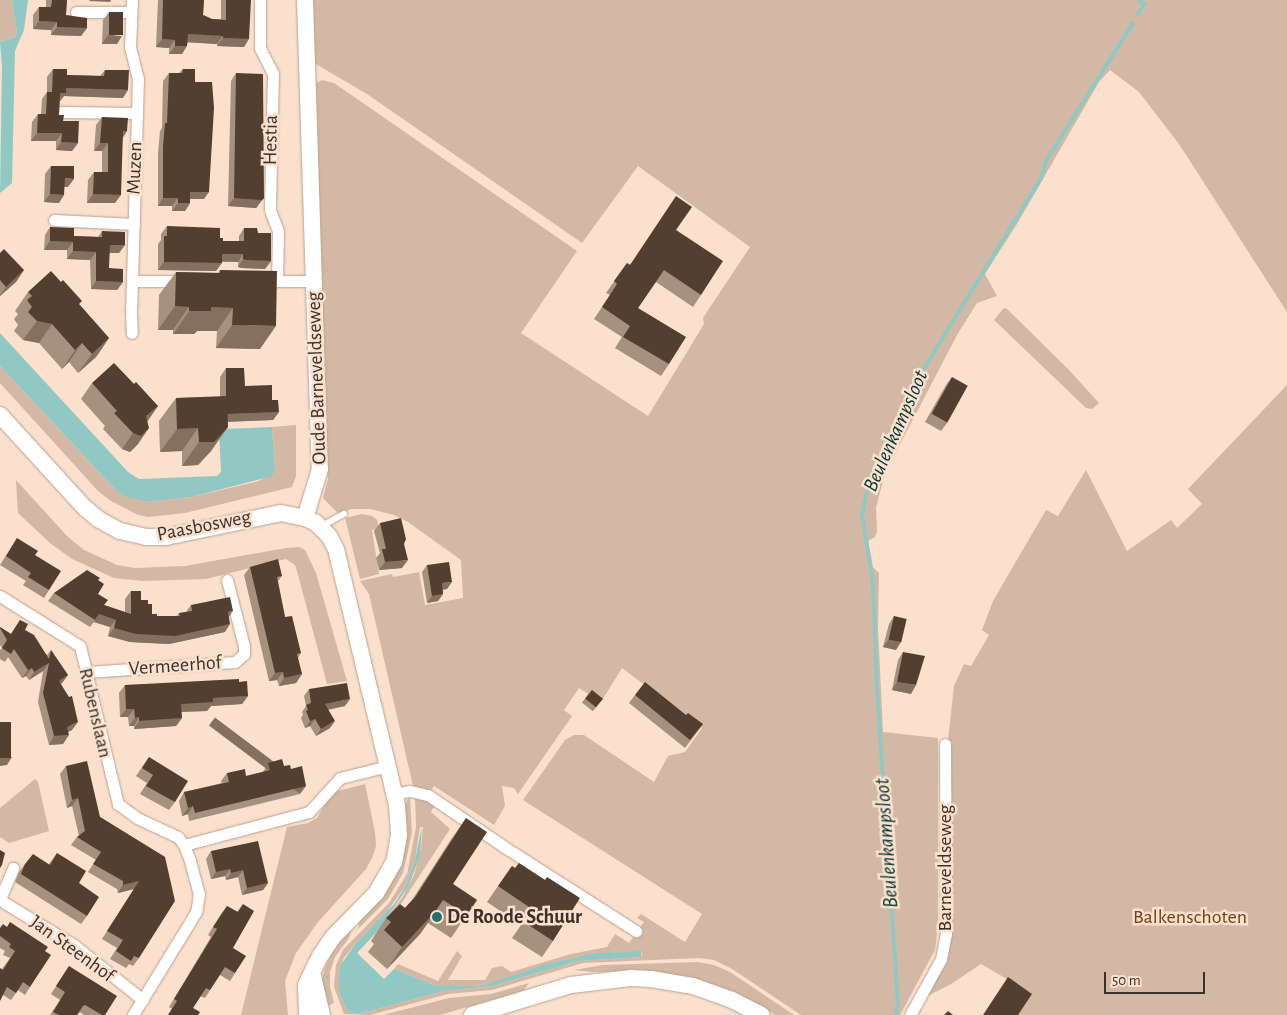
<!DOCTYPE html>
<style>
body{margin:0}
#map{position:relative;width:1287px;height:1015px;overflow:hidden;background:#fae0cd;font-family:"Alegreya Sans",sans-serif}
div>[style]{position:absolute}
.green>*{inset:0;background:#d3b9a5}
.water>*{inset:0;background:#92c8c3}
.stream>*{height:4px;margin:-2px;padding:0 2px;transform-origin:2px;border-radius:2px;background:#92c8c3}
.roads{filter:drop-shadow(0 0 1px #b9a18f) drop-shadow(0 0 1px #b9a18f)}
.lane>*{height:5.5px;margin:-2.75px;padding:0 2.75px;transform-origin:2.75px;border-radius:2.75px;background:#fff}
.street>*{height:11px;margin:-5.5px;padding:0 5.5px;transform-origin:5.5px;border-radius:5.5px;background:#fff}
.secondary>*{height:16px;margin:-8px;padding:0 8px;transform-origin:8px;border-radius:8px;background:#fff}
.wall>*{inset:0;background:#a6907e;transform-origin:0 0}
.shaded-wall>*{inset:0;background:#856f5e;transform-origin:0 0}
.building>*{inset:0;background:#533f2f;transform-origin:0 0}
.dots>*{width:14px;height:14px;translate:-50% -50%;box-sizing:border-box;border:2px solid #fae0cd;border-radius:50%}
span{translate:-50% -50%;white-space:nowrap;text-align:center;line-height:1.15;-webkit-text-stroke:5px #fae0cd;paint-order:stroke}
.street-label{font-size:20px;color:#3b312a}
.poi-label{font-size:20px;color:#3b312a;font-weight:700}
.left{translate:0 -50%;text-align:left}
.park-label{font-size:20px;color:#704114}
.water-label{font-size:21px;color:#013735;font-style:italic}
.scale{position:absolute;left:1104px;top:972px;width:101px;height:22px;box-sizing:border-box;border:2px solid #3b312a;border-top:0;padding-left:6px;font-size:15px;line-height:18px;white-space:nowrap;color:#3b312a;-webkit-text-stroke:4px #fae0cd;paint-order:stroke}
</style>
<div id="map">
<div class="green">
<i style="clip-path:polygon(0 0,14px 0,12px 2px,17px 32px,15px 37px,0 42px)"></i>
<i style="clip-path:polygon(311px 0,1287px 0,1287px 312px,1179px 144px,1139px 92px,1110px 70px,1099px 82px,1017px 224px,985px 274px,997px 296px,977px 303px,957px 335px,885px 473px,876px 508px,877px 531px,875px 537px,868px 541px,873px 567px,879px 573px,878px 627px,883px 732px,938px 738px,938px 924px,935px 950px,900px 1015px,801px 1015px,732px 969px,714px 960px,699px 958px,583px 963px,492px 990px,448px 994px,370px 1015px,344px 1014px,334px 987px,336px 965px,343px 950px,389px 903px,407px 874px,416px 827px,415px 796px,419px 797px,434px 806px,431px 812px,450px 829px,392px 918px,377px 934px,377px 929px,402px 898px,414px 875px,421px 849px,423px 827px,420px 827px,415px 860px,406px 885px,386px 913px,356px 943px,343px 959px,341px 997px,347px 1010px,351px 1013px,359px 1014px,444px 991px,493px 986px,578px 961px,641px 957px,642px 953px,615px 952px,574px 958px,484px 985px,473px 986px,437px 986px,394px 969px,398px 964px,438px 981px,457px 951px,462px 956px,448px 980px,485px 980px,492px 968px,502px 966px,511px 972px,571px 954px,607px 947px,615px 934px,629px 943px,644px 922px,637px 918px,641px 914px,685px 942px,702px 914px,523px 800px,565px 740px,574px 735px,584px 735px,654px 782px,668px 756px,685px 752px,702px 728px,622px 668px,601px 702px,579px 688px,564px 710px,572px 716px,518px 794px,514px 788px,502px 786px,505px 806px,494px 825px,434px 786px,431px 791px,413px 786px,369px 594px,360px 581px,392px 574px,393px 577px,419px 572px,425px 605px,463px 598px,461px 560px,408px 522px,394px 515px,370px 509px,352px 509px,338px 513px,323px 498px,328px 479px,316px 83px,322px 80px,334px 83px,577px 251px,521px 333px,648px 416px,704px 324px,703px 318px,750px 247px,638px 166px,582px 243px,367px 94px,314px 63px)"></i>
<i style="clip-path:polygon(1006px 308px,1069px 370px,1099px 403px,1092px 409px,1086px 408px,994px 320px,1003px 309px)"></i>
<i style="clip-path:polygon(0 366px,114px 488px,148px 502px,191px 497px,259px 481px,275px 470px,272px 427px,296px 425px,296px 476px,292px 487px,185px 513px,148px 517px,138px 515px,111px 501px,98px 491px,0 383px)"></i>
<i style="clip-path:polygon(1287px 385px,1287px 1015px,1016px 1015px,1031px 993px,981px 964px,951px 984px,926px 997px,943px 964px,948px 740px,954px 686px,964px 664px,971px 666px,989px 635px,982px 630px,993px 601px,1046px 510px,1058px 516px,1086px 470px,1127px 551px,1171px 520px,1177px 528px,1202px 504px,1188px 489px)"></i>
<i style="clip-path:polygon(16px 480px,67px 536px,84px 550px,117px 565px,135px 568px,185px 566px,286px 548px,299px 547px,305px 550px,316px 573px,347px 681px,327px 684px,297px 571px,295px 565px,286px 559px,206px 579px,143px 581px,114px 578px,72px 559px,50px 543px,18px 513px)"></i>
<i style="clip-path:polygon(362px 514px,372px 516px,377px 520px,379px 528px,372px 530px,379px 574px,360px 579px,345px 518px)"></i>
<i style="clip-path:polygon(35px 779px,38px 782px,49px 831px,9px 843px,0 837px,0 808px)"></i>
<i style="clip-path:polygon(365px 784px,375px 832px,376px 846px,373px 856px,366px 869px,318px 922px,296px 953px,285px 981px,288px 1015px,241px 1015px,287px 827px,308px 823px,317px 818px,329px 797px,338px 791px)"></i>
<i style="clip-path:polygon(410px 797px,412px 833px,403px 873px,388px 899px,358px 929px,360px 918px,374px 904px,405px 803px)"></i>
<i style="clip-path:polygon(353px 925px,349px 938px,335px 957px,330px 972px,330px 987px,334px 1003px,324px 1008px,321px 985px,324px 970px,334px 948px)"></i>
<i style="clip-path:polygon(698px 962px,714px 965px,730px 972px,794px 1015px,775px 1015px,738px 994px,689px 977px,651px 971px,593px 972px,574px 970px,603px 965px)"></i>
<i style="clip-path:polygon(529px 983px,523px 991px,440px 1015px,383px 1015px,449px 998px,491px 994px)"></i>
</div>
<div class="water">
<i style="clip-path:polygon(14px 0,28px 0,27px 7px,24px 30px,15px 51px,12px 183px,0 193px,2px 66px,0 42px,15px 37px,17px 32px,12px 2px)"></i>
<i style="clip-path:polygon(0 333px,128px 472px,139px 479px,217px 476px,221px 472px,219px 431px,222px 429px,272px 427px,275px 470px,272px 476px,191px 497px,148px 502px,124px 496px,114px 488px,0 366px)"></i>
<i style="clip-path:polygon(422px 826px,420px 856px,408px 887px,376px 933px,357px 953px,384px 979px,394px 969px,437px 986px,473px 986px,484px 985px,547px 964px,597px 953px,641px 951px,641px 957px,578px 961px,493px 986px,444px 991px,359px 1014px,351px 1013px,347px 1010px,341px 997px,339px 986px,340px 966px,356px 943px,395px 903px,406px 885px,415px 860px)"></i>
</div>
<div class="stream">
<i style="left:1138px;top:14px;width:12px;rotate:-59deg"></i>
<i style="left:1144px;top:4px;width:6px;rotate:-141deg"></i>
<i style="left:896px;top:1015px;width:11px;rotate:-80deg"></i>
<i style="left:898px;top:1004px;width:314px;rotate:-93.8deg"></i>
<i style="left:877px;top:691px;width:108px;rotate:-92.1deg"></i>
<i style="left:873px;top:583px;width:70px;rotate:-99.1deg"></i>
<i style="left:862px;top:514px;width:37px;rotate:-77deg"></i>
<i style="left:870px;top:478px;width:120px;rotate:-63.9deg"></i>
<i style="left:923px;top:370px;width:225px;rotate:-58.4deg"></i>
<i style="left:1041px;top:178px;width:18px;rotate:-74deg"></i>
<i style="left:1046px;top:161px;width:163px;rotate:-57.8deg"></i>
</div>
<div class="roads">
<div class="lane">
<i style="left:322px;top:526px;width:25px;rotate:-29deg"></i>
</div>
<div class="street">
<i style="left:132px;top:0;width:47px;rotate:92.4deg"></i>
<i style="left:130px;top:47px;width:32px;rotate:76deg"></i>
<i style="left:138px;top:78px;width:232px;rotate:91.7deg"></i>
<i style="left:131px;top:310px;width:23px;rotate:88deg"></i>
<i style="left:260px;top:0;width:48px;rotate:90deg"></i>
<i style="left:260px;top:48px;width:28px;rotate:63deg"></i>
<i style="left:273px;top:73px;width:137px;rotate:91.3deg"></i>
<i style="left:270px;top:210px;width:22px;rotate:69deg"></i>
<i style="left:278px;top:231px;width:50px;rotate:91.1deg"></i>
<i style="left:76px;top:12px;width:55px"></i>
<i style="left:61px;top:112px;width:76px;rotate:0.8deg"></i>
<i style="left:54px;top:220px;width:80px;rotate:2.9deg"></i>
<i style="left:132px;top:281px;width:53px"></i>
<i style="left:271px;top:281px;width:43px"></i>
<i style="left:0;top:596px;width:94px;rotate:32deg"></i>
<i style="left:80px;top:646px;width:163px;rotate:76.5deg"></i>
<i style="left:118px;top:804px;width:24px;rotate:36deg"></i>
<i style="left:137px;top:818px;width:45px;rotate:24.9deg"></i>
<i style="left:178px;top:837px;width:10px;rotate:53deg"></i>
<i style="left:184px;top:845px;width:17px;rotate:69deg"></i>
<i style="left:190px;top:861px;width:34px;rotate:75deg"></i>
<i style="left:199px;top:894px;width:18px;rotate:99deg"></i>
<i style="left:196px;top:912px;width:121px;rotate:121.5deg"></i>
<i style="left:87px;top:672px;width:148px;rotate:-3.9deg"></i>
<i style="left:235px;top:662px;width:12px;rotate:-42deg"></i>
<i style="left:244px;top:654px;width:8px;rotate:-90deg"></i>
<i style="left:244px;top:646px;width:68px;rotate:-104.4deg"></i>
<i style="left:394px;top:794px;width:16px;rotate:-11deg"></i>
<i style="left:410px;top:791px;width:18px;rotate:13deg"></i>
<i style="left:428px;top:795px;width:91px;rotate:34.2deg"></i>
<i style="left:503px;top:846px;width:158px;rotate:32.6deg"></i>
<i style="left:184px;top:845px;width:129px;rotate:-14.8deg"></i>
<i style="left:309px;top:812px;width:46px;rotate:-47.6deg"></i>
<i style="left:340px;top:778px;width:49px;rotate:-14deg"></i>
<i style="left:0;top:899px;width:34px;rotate:-67deg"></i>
<i style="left:0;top:900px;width:87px;rotate:31.3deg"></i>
<i style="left:74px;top:945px;width:88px;rotate:38.6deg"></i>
<i style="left:910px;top:1015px;width:64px;rotate:-61deg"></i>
<i style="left:941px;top:959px;width:25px;rotate:-79deg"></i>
<i style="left:946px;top:934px;width:190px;rotate:-90.3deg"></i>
</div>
<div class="secondary">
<i style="left:305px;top:0;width:469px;rotate:88.2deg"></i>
<i style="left:320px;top:469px;width:51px;rotate:107deg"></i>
<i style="left:0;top:415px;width:126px;rotate:47.6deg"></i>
<i style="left:85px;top:508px;width:17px;rotate:40deg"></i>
<i style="left:98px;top:519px;width:25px;rotate:29deg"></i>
<i style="left:120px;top:531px;width:27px;rotate:13deg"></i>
<i style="left:146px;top:537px;width:20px"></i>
<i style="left:166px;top:537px;width:117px;rotate:-11.8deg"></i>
<i style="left:281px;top:513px;width:25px;rotate:12deg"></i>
<i style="left:305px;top:518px;width:12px;rotate:24deg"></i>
<i style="left:316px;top:523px;width:18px;rotate:45deg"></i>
<i style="left:329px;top:536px;width:15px;rotate:62deg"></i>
<i style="left:336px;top:549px;width:264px;rotate:76.6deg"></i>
<i style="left:397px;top:806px;width:29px;rotate:86deg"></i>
<i style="left:399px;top:835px;width:27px;rotate:100deg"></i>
<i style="left:394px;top:862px;width:36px;rotate:120deg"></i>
<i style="left:376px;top:893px;width:62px;rotate:134.3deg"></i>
<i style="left:333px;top:937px;width:23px;rotate:124deg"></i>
<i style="left:320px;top:956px;width:32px;rotate:116deg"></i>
<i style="left:306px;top:985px;width:30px;rotate:88deg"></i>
<i style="left:313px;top:976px;width:40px;rotate:77deg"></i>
<i style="left:472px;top:1015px;width:103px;rotate:-16.9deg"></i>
<i style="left:571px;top:985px;width:60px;rotate:-6.7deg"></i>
<i style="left:631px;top:978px;width:20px;rotate:3deg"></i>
<i style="left:651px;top:979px;width:43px;rotate:9.5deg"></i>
<i style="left:693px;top:986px;width:41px;rotate:19.7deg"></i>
<i style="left:732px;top:1000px;width:33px;rotate:27deg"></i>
</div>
</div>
<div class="wall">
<i style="clip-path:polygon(46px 0,67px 0,66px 15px,87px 28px,81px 36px,51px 35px,51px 30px,33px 29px,33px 15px,39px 7px,46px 7px)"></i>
<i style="clip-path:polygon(158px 0,204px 0,203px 15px,212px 19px,221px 19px,221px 0,251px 0,244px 47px,217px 46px,217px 44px,188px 42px,182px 54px,169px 54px,169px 48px,156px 47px)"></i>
<i style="clip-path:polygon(109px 12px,117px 44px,102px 44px,103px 20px)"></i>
<i style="clip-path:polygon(53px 69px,67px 75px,100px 76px,105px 70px,123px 98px,64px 96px,60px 101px,59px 115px,78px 143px,72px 151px,56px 150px,56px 141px,31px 141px,32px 122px,38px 114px,41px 114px,42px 99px,47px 92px,47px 77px)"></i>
<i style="clip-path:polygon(183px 69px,195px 82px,204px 199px,190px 199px,190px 203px,185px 211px,172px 211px,172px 206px,158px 206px,158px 154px,160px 131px,162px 128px,163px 81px,169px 73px,179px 73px)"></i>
<i style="clip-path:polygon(236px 73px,258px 206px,256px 208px,228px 206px,231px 81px)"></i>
<i style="clip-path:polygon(102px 117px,127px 131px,123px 137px,115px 203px,87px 203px,88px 180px,94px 172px,102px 172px,102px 151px,94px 151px,96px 125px)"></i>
<i style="clip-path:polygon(51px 166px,68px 187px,64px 187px,59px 203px,44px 202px,45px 174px)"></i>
<i style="clip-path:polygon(167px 226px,220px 238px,223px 241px,239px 241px,239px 236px,244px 228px,258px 233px,271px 261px,265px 269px,242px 268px,238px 267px,238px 262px,222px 262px,216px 271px,158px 270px,158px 244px,161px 240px,161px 234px)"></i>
<i style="clip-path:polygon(50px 227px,74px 236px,98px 237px,102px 231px,125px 245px,119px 253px,109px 253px,109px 268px,123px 282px,117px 290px,91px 289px,90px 260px,67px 259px,67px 250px,44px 250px,45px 235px)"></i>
<i style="clip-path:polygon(676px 230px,701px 295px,693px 307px,656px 282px,638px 308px,669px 364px,661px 376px,615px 348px,622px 337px,594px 319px,610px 295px,606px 293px,627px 263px,629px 265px)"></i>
<i style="clip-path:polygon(0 253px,24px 270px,16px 282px,0 296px)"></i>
<i style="clip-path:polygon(220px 270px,260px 349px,216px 348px,217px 331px,197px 331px,194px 334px,173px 334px,173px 330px,158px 330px,159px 295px,176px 272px,218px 273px)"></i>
<i style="clip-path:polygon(28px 292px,80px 305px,109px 338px,96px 357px,78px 373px,69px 362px,62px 369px,39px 343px,23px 340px,14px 331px,18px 325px,14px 319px,18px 314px,15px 311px)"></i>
<i style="clip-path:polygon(226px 368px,245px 386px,272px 400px,279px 412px,273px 420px,227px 422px,211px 451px,198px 465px,182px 466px,182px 451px,160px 452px,159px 421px,176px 398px,220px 397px,220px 377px)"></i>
<i style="clip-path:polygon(952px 377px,947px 423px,941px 431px,925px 422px,946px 385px)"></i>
<i style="clip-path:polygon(92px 383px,134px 384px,158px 406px,147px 421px,138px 444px,130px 452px,122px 449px,103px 429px,105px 426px,81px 399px)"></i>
<i style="clip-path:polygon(380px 523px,404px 544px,402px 568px,379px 570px,376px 558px,380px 553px,374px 531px)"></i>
<i style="clip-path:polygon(17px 538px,35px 555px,49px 590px,44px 598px,23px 585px,26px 581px,0 565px)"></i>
<i style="clip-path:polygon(427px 565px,447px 589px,443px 590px,443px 594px,438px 601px,427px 603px,422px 572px)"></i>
<i style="clip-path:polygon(250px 567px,282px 576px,278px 581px,285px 617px,301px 653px,298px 658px,302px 674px,296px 683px,279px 686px,277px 680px,269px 681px,244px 575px)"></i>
<i style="clip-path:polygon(98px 580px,98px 594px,104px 605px,125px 612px,125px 599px,131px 591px,141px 600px,148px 604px,152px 614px,157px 616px,177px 616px,179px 613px,186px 612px,191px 605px,229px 617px,225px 632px,169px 644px,130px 642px,108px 636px,110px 627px,94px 622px,90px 627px,48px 601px,54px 593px)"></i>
<i style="clip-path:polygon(894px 616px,896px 650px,883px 647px,889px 624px)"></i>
<i style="clip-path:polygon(20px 620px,25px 630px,47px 655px,51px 650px,68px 675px,61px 684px,72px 730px,68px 732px,63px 744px,49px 745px,38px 702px,43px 671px,29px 680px,26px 676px,22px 678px,8px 657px,5px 662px,0 659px,0 650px,2px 648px,0 645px,0 627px,11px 634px)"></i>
<i style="clip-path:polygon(903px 652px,911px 694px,892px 690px,898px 660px)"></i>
<i style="clip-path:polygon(239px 682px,248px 696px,242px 704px,211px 706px,207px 711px,181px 712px,182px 718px,176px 726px,134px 729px,134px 726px,129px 726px,128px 717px,120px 717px,119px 693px,125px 685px)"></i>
<i style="clip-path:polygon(309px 689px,345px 706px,328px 710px,330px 728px,316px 736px,310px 726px,305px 728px,301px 718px,303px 715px,302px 712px,306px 706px,304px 696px)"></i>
<i style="left:592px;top:690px;width:14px;height:16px;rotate:39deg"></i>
<i style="clip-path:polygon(635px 695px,686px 715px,703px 724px,685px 748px,629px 703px)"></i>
<i style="clip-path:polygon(149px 757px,175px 802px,169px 810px,140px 794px,147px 783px,136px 776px)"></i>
<i style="clip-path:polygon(268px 763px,284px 766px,300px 794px,189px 821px,188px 814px,182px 816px,179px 801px,184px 792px,222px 783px,221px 781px,227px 773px,246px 776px,263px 772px)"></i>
<i style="clip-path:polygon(66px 766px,100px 817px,165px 857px,139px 958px,133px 966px,129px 964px,126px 968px,110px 959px,117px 948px,102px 939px,134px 889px,118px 893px,117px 889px,88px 872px,96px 860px,71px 845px,77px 837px,79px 836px,72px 806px,67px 808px,60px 774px)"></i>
<i style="clip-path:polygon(466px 818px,453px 884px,477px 900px,451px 938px,428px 923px,420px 934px,387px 969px,368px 952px,374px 944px,371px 941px,386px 918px,405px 908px,412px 900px,450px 841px)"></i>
<i style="clip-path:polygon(211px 851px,268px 883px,263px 890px,242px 895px,238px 877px,226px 880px,225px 876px,211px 879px,206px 859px)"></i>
<i style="clip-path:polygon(57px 853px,79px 883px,87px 916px,81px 924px,15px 882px,19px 872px,25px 864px,49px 864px)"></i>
<i style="clip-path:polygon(512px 866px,553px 941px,542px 957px,512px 938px,521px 925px,487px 902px)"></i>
<i style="clip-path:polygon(243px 904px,233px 948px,235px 973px,230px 981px,220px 975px,205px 998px,200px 996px,193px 1008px,198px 1015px,168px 1015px,172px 1009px,169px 1007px,211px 937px,208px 935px,221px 914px,227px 906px,237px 912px)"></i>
<i style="clip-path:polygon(0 928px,45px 951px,30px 987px,25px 995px,18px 990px,11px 1000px,3px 995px,2px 969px,10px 958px,3px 955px,5px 951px,0 948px)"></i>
<i style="clip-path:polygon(69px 966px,105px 1015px,84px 1015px,80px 1012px,77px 1015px,50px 1015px,60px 1000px,51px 994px)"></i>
</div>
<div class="shaded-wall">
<i style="clip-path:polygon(90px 0,111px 0,110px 2px,89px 1px)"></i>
<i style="clip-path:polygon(39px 21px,57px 22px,51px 30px,33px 29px)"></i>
<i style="clip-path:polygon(57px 27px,87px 28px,81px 36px,51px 35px)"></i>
<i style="clip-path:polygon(188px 34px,223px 36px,217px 44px,182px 42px)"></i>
<i style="clip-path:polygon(108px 35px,122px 36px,117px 44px,102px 44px)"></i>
<i style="clip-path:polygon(223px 38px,249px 39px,244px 47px,217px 46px)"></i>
<i style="clip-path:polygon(162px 39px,175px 40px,169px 48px,156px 47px)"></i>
<i style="clip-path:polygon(175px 46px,187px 46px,182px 54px,169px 54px)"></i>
<i style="clip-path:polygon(66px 88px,128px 90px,123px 98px,64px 96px,60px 101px,54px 101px,60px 93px)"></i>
<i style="clip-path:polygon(123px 131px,127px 131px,122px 139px)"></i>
<i style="clip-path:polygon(37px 133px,62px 133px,56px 141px,31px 141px)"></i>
<i style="clip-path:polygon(61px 142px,78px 143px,72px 151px,56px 150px)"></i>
<i style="clip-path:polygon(100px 143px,108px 143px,102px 151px,94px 151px)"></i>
<i style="clip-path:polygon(65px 178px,74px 179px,68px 187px,59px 187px)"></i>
<i style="clip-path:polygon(190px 192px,209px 192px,204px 199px,185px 199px)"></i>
<i style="clip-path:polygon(50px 194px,64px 195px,59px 203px,44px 202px)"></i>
<i style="clip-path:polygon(93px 194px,121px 195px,115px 203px,87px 203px)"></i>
<i style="clip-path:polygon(163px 198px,178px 198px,172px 206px,158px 206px)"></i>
<i style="clip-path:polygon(234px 198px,264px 198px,256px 208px,228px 206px)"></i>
<i style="clip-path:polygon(178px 203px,190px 203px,185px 211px,172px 211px)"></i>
<i style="clip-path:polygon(50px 241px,73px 242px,67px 250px,44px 250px)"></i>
<i style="clip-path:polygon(110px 245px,125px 245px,119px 253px,104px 253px)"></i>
<i style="clip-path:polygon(73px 251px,96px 252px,90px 260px,67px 259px)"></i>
<i style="clip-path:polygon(222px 254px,243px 254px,238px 262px,217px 261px)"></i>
<i style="clip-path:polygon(243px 259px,271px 261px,265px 269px,242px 268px,238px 267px)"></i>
<i style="clip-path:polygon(164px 262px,222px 263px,216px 271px,158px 270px)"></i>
<i style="clip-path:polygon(24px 270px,16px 282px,0 296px,0 295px,6px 287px)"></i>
<i style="clip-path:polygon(96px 281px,123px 282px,117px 290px,91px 289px)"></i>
<i style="clip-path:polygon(175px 306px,189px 307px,173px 330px,158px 330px)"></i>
<i style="clip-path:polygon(211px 307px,233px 308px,217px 331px,197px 331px,194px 334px,173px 334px,189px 311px)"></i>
<i style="clip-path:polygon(37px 321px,52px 324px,39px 343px,23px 340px)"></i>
<i style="clip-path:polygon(232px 325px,276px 326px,260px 349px,216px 348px)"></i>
<i style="clip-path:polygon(109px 338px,96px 357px,78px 373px,92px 354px)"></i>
<i style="clip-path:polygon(82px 343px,69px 362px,62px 369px,75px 350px)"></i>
<i style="clip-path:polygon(158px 406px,147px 422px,146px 416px)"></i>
<i style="clip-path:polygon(279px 412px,273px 420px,220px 422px,226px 414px)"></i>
<i style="clip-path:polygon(228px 427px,211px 451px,198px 465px,182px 466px,199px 442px)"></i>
<i style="clip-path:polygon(149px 428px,138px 444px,130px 452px,122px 449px,133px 433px)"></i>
<i style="clip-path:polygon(198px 428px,182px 451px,160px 452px,177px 429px)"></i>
<i style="clip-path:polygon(408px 560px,402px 568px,379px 570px,385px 562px)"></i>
<i style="clip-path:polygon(452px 582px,447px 589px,437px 590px,442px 583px)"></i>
<i style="clip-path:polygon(443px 594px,438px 601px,427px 603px,432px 596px)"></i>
<i style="clip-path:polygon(233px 611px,227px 619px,228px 612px)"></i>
<i style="clip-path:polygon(99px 614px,116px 620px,110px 627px,94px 622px)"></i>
<i style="clip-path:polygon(230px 624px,225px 632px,169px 644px,130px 642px,108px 636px,114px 628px)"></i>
<i style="clip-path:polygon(889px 639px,901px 642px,896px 650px,883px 647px)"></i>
<i style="clip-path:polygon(49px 663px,43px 671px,29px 680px,34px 672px)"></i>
<i style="clip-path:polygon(32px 668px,26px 676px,22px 678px,28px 670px)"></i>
<i style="clip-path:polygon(283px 672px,277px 680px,269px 681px,275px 673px)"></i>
<i style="clip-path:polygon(302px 674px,296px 683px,279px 686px,284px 678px)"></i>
<i style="clip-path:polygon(68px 675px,62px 683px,53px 689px,59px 681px)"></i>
<i style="clip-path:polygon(897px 682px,916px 685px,911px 694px,892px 690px)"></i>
<i style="clip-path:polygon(248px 696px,242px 704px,211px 706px,207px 711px,175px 712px,181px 704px,213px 698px)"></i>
<i style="clip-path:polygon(350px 699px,345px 706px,320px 711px,325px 704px)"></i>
<i style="clip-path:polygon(126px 709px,134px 709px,128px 717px,120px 717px)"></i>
<i style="clip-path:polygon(139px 717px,134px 726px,129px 726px,135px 718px)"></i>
<i style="clip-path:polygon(182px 718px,176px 726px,134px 729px,139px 721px)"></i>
<i style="clip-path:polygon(315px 719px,310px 726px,305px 728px,310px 721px)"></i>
<i style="clip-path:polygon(335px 721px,330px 728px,316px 736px,321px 729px)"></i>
<i style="clip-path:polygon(78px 722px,72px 730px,61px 735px,67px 727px)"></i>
<i style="clip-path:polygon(69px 735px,63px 744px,49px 745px,54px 736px)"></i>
<i style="clip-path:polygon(12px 757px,7px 765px,0 766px,0 758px)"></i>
<i style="left:306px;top:786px;width:10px;height:114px;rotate:127deg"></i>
<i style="clip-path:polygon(78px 798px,72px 806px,67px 808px,72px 800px)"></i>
<i style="clip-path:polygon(193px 806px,188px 814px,182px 816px,188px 808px)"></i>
<i style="clip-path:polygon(230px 869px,225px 876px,211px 879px,216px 872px)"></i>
<i style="clip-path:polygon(243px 870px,238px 877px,226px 880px,231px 873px)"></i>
<i style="clip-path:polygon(139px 881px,134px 889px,118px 893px,123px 885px)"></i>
<i style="clip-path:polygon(268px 883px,263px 890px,242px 895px,247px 888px)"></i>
<i style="clip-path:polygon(435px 912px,420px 934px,387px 969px,402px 947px)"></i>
</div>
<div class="building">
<i style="clip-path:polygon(52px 0,67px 0,66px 15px,87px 18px,87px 28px,57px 27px,57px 22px,39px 21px,39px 7px,51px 7px)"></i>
<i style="clip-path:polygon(163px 0,204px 0,203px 15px,212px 19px,226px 20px,226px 0,251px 0,249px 39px,223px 38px,223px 36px,188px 34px,187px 46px,175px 46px,175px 40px,162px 39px)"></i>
<i style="left:109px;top:12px;width:14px;height:23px"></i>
<i style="clip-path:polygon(53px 69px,67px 69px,67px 75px,104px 76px,105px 70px,129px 70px,128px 90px,66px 88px,66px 93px,60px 93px,59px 115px,64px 115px,63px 121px,79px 121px,78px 143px,61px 142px,62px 133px,37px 133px,38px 114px,46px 114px,47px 92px,52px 92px)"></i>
<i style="clip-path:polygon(183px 69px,195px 69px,195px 82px,212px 82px,214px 108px,209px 192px,190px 192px,190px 203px,178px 203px,178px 198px,163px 198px,163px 146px,165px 123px,167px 123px,169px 73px,182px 73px)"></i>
<i style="clip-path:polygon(236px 73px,263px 74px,264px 198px,262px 200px,234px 198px)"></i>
<i style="clip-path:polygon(102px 117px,128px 118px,127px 131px,123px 131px,121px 195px,93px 194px,94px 172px,108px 172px,108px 143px,100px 143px)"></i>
<i style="clip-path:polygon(51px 166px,74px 166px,74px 179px,65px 178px,64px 195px,50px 194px)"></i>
<i style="clip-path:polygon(676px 196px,692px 207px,676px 230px,723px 261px,701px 295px,664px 270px,638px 308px,686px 337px,669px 364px,623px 337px,630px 326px,602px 307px,617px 284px,614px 281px,627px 263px,630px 265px)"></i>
<i style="clip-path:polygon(167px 226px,220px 228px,220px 238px,223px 238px,223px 241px,244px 241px,244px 228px,257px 228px,258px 233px,271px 233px,271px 261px,247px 260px,243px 259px,243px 254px,222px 254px,222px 263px,164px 262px,164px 236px,167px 236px)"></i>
<i style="clip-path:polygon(50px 227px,74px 228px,74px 236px,102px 237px,102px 231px,125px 232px,125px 245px,110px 245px,109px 268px,123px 269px,123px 282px,96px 281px,96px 252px,73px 251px,73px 242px,50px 241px)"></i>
<i style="clip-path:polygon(4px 249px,24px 270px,6px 287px,0 280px,0 253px)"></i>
<i style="clip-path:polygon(220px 270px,277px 271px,276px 326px,232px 325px,233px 308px,211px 307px,211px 311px,189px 311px,189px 307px,175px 306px,176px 272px,220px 273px)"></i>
<i style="clip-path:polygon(51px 271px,61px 282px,63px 280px,82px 301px,79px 304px,109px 338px,92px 354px,82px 343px,75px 350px,52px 324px,37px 321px,28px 312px,32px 307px,27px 300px,32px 296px,28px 292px)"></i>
<i style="clip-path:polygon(114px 363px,134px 384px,136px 382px,158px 406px,146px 416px,149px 428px,141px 436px,133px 433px,114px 413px,117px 411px,92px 383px)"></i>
<i style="clip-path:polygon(226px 368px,244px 368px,245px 386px,272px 385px,272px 400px,278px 400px,279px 412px,227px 414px,227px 396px,226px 396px)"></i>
<i style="left:952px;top:377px;width:18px;height:42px;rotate:29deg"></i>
<i style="clip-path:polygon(227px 396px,228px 427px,214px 442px,199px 442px,198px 428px,177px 429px,176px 398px)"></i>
<i style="clip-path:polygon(401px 518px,406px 539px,404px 544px,408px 560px,385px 562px,382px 549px,386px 549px,380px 523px)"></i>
<i style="clip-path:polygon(17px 538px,38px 551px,35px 555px,61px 571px,49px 590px,28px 577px,31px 573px,6px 556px)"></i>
<i style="clip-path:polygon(278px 559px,282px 576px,277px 577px,285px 617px,292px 616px,301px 653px,297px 654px,302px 674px,284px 678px,283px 672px,275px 673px,250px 567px)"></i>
<i style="clip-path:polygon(449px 562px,452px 582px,442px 583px,443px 594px,432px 596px,427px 565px)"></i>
<i style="clip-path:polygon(87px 570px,100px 578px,98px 580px,104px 584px,98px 594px,108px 600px,104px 605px,131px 614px,131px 591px,141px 591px,141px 600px,148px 600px,148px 604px,152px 604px,152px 614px,157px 614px,157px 616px,180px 616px,179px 613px,192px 611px,191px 605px,230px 597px,233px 611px,228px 612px,230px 624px,175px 636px,136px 634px,114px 628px,116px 620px,99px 614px,95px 620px,54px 593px)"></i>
<i style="left:894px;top:616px;width:13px;height:24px;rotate:13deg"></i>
<i style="clip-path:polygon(20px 620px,28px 624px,25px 630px,34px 635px,49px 659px,51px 650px,68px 675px,59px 681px,69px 697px,72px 696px,78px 722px,67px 727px,69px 735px,54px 736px,43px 693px,49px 663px,34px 672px,32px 668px,28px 670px,14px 649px,11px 654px,2px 648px,7px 640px,0 628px,0 627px,11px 634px)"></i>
<i style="clip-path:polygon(903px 652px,925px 656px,916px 685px,897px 682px)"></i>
<i style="clip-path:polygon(239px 679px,239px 682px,247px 681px,248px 696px,213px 698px,213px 702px,181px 704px,182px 718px,139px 721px,139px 717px,135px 718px,134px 709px,126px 709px,125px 685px)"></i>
<i style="clip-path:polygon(645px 682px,686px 715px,688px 713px,703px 724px,690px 740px,635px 695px)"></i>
<i style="clip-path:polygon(347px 683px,350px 699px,325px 704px,335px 721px,321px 729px,315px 719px,310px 721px,306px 711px,308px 710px,306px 705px,311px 703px,309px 689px)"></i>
<i style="left:592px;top:690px;width:14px;height:11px;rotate:39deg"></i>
<i style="left:0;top:722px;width:11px;height:36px"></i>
<i style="clip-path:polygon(149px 757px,188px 781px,175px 802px,146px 786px,153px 775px,142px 768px)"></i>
<i style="clip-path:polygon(282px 759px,284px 766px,290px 765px,291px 769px,302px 766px,306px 786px,195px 813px,193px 806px,188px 808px,184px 792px,229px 782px,227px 773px,245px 769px,246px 776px,270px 770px,268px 763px)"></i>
<i style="clip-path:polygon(87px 761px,100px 817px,165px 857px,175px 901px,139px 958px,134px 956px,131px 961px,116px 951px,123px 940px,107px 931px,139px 881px,123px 885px,123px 881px,93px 864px,101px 852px,77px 837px,85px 831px,78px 798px,72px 800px,66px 766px)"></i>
<i style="clip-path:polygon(466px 818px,487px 832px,453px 884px,477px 900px,467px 915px,443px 900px,435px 912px,402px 947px,384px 930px,391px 922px,386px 918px,400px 904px,405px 908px,416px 896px)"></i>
<i style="clip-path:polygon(258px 841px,268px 883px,247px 888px,243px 870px,231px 873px,230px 869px,216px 872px,211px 851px)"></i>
<i style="clip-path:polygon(0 850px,5px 853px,2px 865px,0 868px)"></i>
<i style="clip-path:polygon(57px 853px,86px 871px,79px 883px,99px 897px,87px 916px,21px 874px,25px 864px,33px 854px,50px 865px)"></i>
<i style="clip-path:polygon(519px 863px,545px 880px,547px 877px,580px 898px,553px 941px,524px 922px,532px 909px,498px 886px,512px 866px,515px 868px)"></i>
<i style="clip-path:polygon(243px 904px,254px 911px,233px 948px,246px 956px,235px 973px,225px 967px,210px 990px,206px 988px,193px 1008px,200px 1012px,198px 1015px,168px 1015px,177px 1001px,174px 999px,217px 929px,213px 927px,227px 906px,238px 912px)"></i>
<i style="clip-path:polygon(10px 922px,48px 947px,45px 951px,51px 955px,30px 987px,23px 982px,16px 993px,7px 987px,0 1001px,0 968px,3px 970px,15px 951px,9px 947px,11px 944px,0 936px,0 928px,3px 924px,7px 927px)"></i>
<i style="clip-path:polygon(69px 966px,117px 996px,105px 1015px,102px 1015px,85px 1005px,83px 1006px,77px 1015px,59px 1015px,53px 1012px,65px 992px,56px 986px)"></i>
<i style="clip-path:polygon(1008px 977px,1032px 994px,1018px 1015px,983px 1015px)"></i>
<i style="clip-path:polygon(948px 1011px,953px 1015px,944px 1015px)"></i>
</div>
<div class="dots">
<i style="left:437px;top:917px;background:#256f6a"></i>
</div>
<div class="street-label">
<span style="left:271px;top:140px;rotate:-89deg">Hestia</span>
<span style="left:135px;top:168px;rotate:-88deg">Muzen</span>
<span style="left:317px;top:378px;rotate:-92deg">Oude Barneveldseweg</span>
<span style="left:204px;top:526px;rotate:-11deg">Paasbosweg</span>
<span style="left:175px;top:666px;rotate:-4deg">Vermeerhof</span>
<span style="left:95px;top:713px;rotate:77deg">Rubenslaan</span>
<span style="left:945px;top:868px;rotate:-90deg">Barneveldseweg</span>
<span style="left:72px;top:949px;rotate:36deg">Jan Steenhof</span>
</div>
<div class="poi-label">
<span class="left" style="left:447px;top:917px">De Roode Schuur</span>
</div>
<div class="park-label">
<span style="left:1190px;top:917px">Balkenschoten</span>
</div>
<div class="water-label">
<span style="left:896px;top:431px;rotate:-66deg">Beulenkampsloot</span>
<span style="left:887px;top:843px;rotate:-94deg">Beulenkampsloot</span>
</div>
<div class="scale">50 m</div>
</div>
